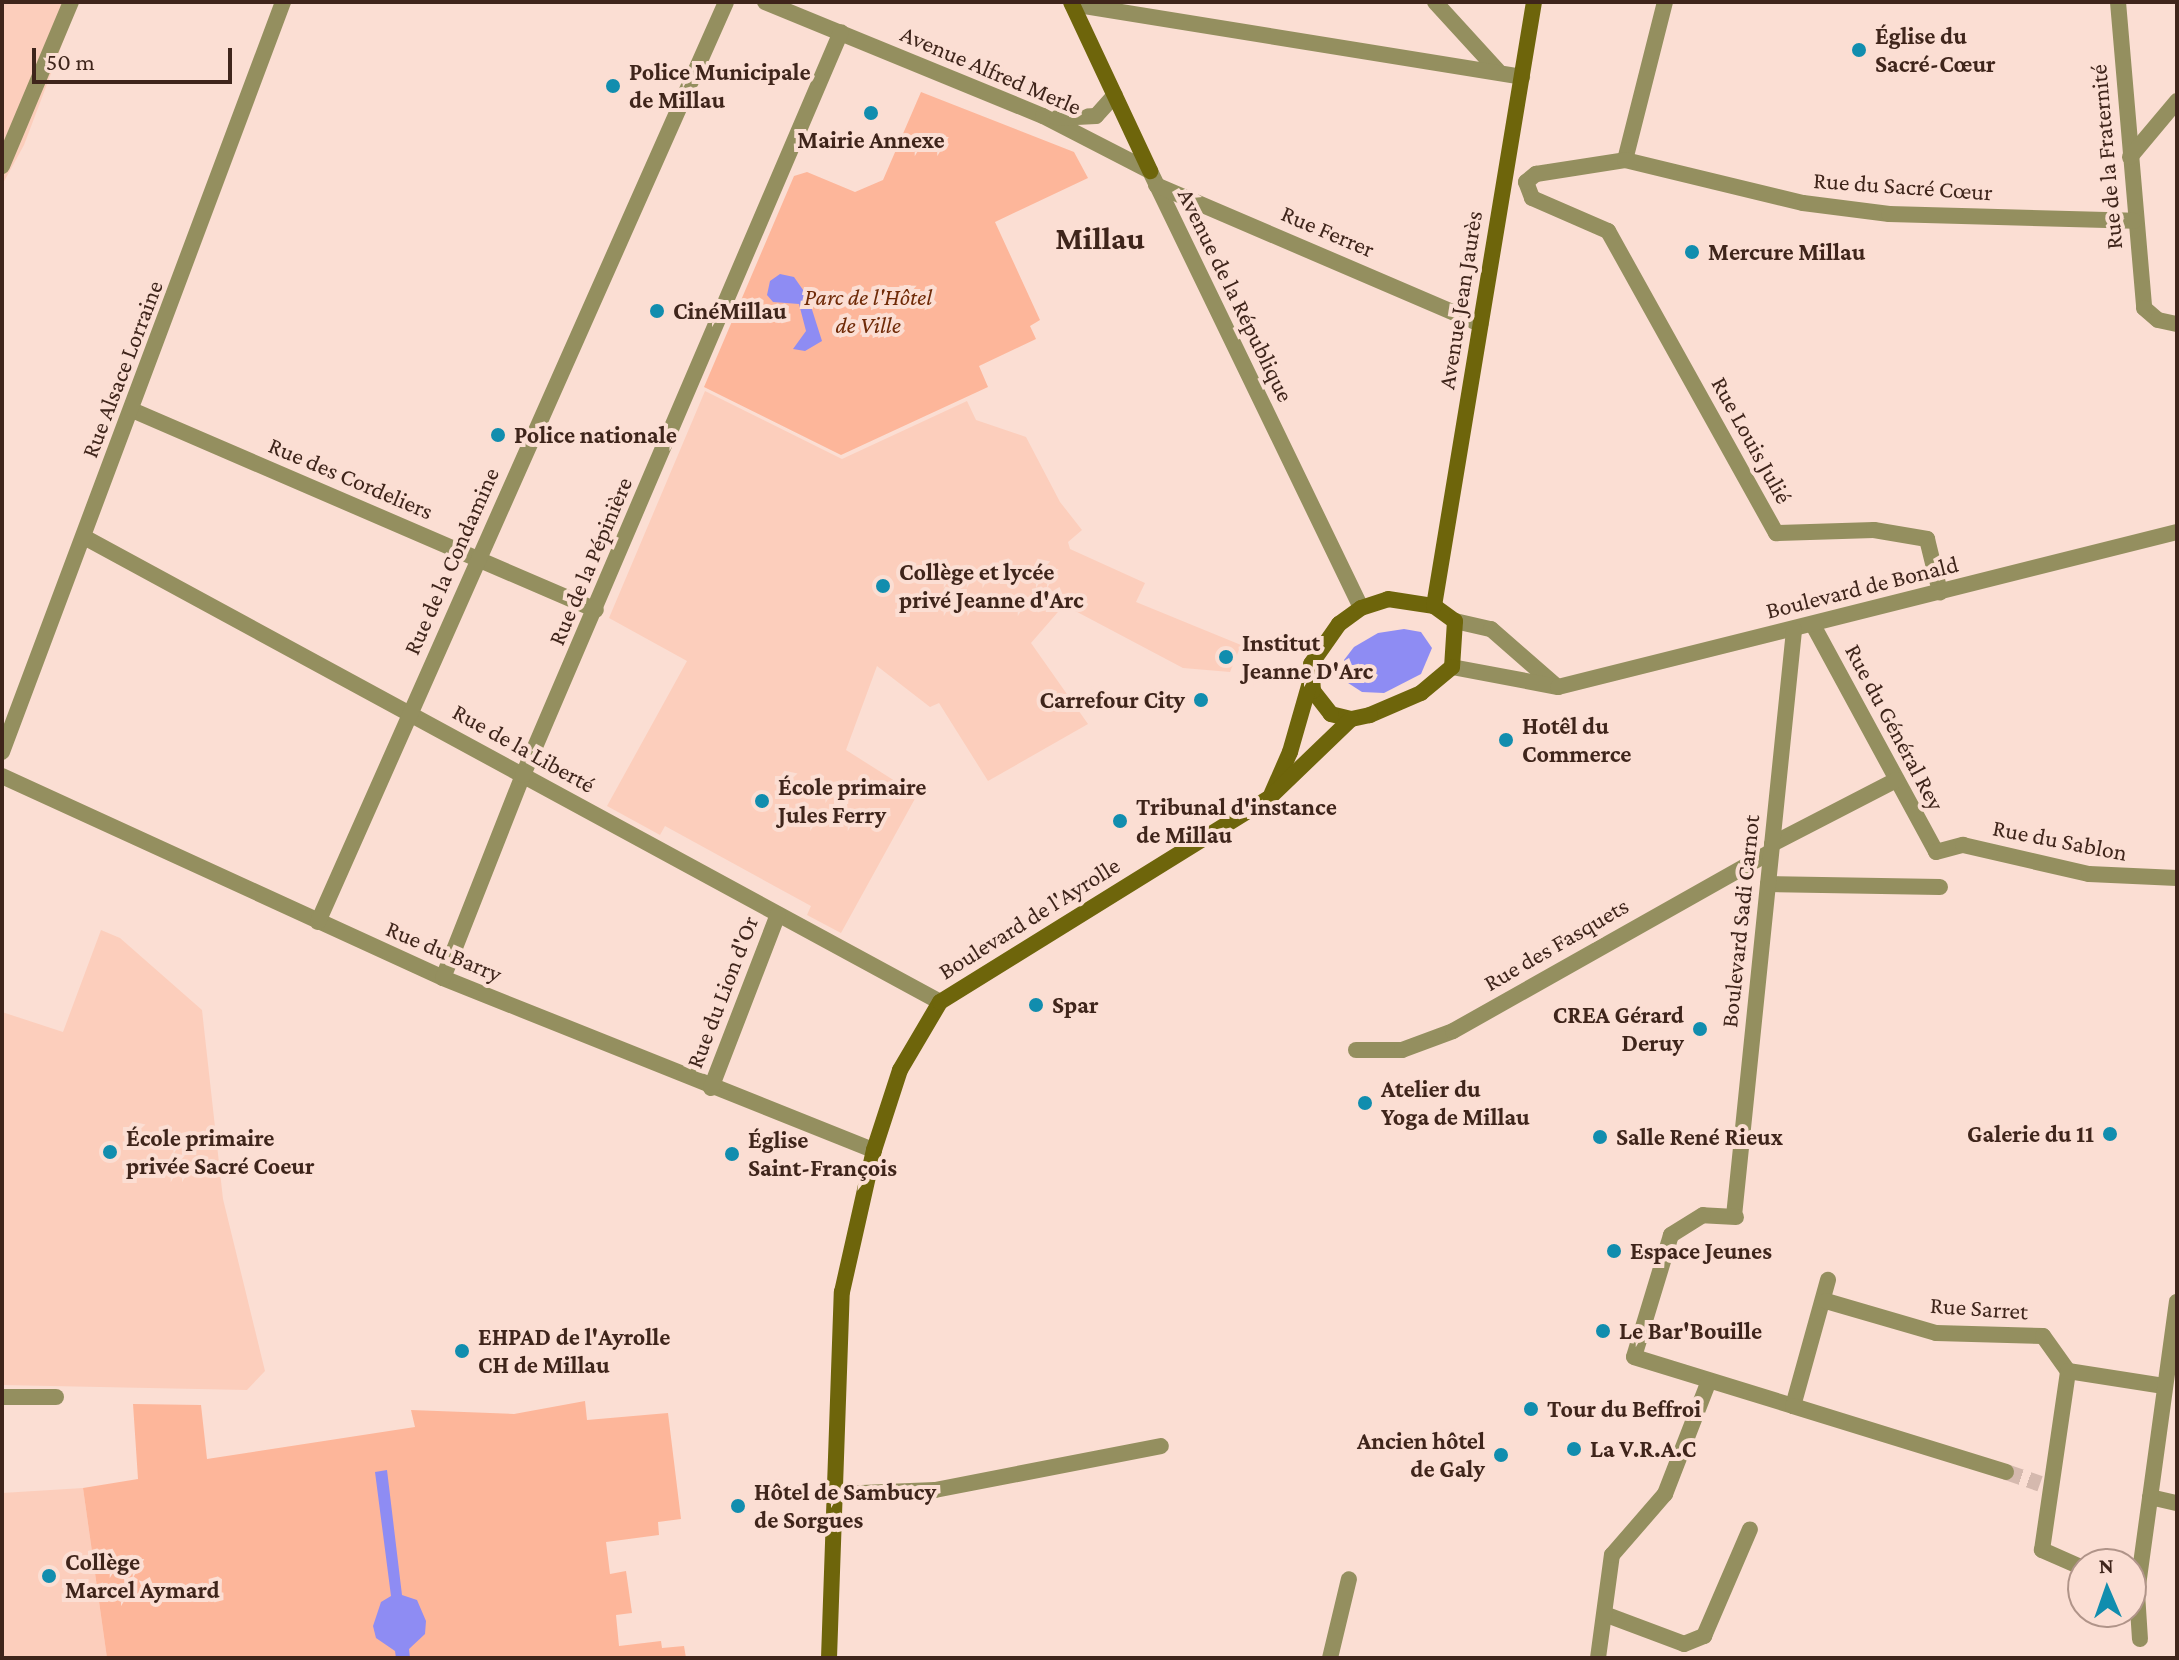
<!DOCTYPE html>
<meta charset="utf-8">
<style>
body{margin:0}
#map{position:relative;width:2179px;height:1660px;overflow:hidden;background:#fbded3;font-family:"Crimson Pro",serif}
div>[style]{position:absolute}
.built>*{inset:0;background:#fccebc}
.green>*{inset:0;background:#fdb69a}
.water>*{inset:0;background:#8e8cf3}
.minor-tunnel>*{height:16px;margin-top:-8px;transform-origin:0;background:repeating-linear-gradient(90deg,#d5b9ae 0 16px,transparent 0 24px)}
.minor>*{height:16px;margin:-8px;padding:0 8px;transform-origin:8px;border-radius:8px;background:#948f5f}
.secondary>*{height:16px;margin:-8px;padding:0 8px;transform-origin:8px;border-radius:8px;background:#6e650b}
.dots>*{width:22px;height:22px;translate:-50% -50%;box-sizing:border-box;border:4px solid #fbded3;border-radius:50%}
span{translate:-50% -50%;white-space:nowrap;text-align:center;line-height:1.15;-webkit-text-stroke:8px #fbded3;paint-order:stroke}
.poi-label{font-size:24px;color:#3f251b;font-weight:700}
.left{translate:0 -50%;text-align:left}
.right{translate:-100% -50%;text-align:right}
.street-label{font-size:24px;color:#3f251b}
.park-label{font-size:24px;color:#6f2a07;font-style:italic}
.district-label{font-size:32px;color:#3f251b;font-weight:700}
.frame{position:absolute;inset:0;border:4px solid #3f251b;pointer-events:none}
.north{position:absolute;left:2067px;top:1548px;width:80px;height:80px;box-sizing:border-box;background:#fbded3;border:2px solid #b09489;border-radius:50%;rotate:358deg;font-size:22px;font-weight:700;line-height:32px;text-align:center;color:#3f251b}
.north::after{content:'';display:block;margin:auto;width:28px;height:36px;background:#118dae;clip-path:polygon(50% 0,100% 100%,50% 72%,0 100%)}
.scale{position:absolute;left:32px;top:48px;width:200px;height:36px;box-sizing:border-box;border:4px solid #3f251b;border-top:0;padding-left:10px;font-size:24px;line-height:28px;white-space:nowrap;color:#3f251b;-webkit-text-stroke:6px #fbded3;paint-order:stroke}
</style>
<div id="map">
<div class="built">
<i style="clip-path:polygon(2px 2px,78px 2px,24px 145px,2px 185px)"></i>
<i style="clip-path:polygon(705px 391px,842px 459px,967px 401px,976px 420px,1026px 437px,1060px 502px,1082px 530px,1068px 542px,1070px 549px,1145px 583px,1136px 602px,1241px 645px,1230px 672px,1183px 668px,1064px 605px,1031px 643px,1088px 724px,988px 781px,939px 703px,930px 707px,877px 666px,846px 750px,917px 795px,841px 933px,807px 915px,811px 906px,665px 826px,660px 835px,607px 806px,687px 661px,609px 618px)"></i>
<i style="clip-path:polygon(101px 930px,120px 938px,202px 1010px,223px 1199px,265px 1371px,247px 1390px,2px 1385px,2px 1012px,63px 1032px)"></i>
<i style="clip-path:polygon(83px 1488px,107px 1658px,2px 1658px,2px 1493px)"></i>
</div>
<div class="green">
<i style="clip-path:polygon(921px 92px,1074px 152px,1088px 178px,995px 222px,1040px 320px,1030px 326px,1036px 339px,979px 366px,988px 387px,841px 455px,704px 387px,794px 176px,807px 172px,855px 192px,883px 180px)"></i>
<i style="clip-path:polygon(585px 1401px,587px 1420px,668px 1413px,681px 1519px,658px 1522px,659px 1535px,606px 1542px,610px 1574px,626px 1571px,632px 1613px,616px 1615px,619px 1646px,661px 1641px,662px 1648px,684px 1646px,686px 1658px,107px 1658px,83px 1488px,138px 1479px,133px 1404px,201px 1405px,207px 1459px,415px 1427px,411px 1410px,514px 1414px)"></i>
</div>
<div class="water">
<i style="clip-path:polygon(780px 274px,794px 277px,808px 297px,822px 341px,805px 351px,793px 349px,806px 331px,799px 304px,773px 302px,767px 295px,770px 281px)"></i>
<i style="clip-path:polygon(1404px 629px,1421px 632px,1432px 648px,1421px 674px,1384px 693px,1362px 692px,1345px 681px,1344px 660px,1354px 647px,1378px 633px)"></i>
<i style="clip-path:polygon(387px 1470px,402px 1595px,417px 1600px,426px 1621px,425px 1634px,409px 1649px,410px 1658px,396px 1658px,395px 1651px,376px 1638px,373px 1626px,381px 1602px,391px 1596px,375px 1472px)"></i>
</div>
<div class="minor-tunnel">
<i style="left:2006px;top:1472px;width:36px;rotate:19deg"></i>
</div>
<div class="minor">
<i style="left:765px;top:2px;width:300px;rotate:22.3deg"></i>
<i style="left:1043px;top:116px;width:120px;rotate:27.2deg"></i>
<i style="left:1150px;top:171px;width:485px;rotate:64.2deg"></i>
<i style="left:1435px;top:2px;width:93px;rotate:47.6deg"></i>
<i style="left:2118px;top:2px;width:307px;rotate:85.1deg"></i>
<i style="left:2144px;top:308px;width:18px;rotate:41deg"></i>
<i style="left:2158px;top:320px;width:19px;rotate:12deg"></i>
<i style="left:1072px;top:4px;width:456px;rotate:9.2deg"></i>
<i style="left:1057px;top:118px;width:39px;rotate:-3deg"></i>
<i style="left:1096px;top:116px;width:28px;rotate:-48deg"></i>
<i style="left:2130px;top:157px;width:73px;rotate:-50deg"></i>
<i style="left:1625px;top:160px;width:163px;rotate:-75.8deg"></i>
<i style="left:2px;top:166px;width:178px;rotate:-67.2deg"></i>
<i style="left:1526px;top:182px;width:17px;rotate:69deg"></i>
<i style="left:1532px;top:198px;width:83px;rotate:23.5deg"></i>
<i style="left:1608px;top:231px;width:346px;rotate:60.9deg"></i>
<i style="left:1776px;top:533px;width:98px;rotate:-1.8deg"></i>
<i style="left:1874px;top:530px;width:54px;rotate:9.6deg"></i>
<i style="left:1927px;top:539px;width:55px;rotate:76.2deg"></i>
<i style="left:1526px;top:182px;width:13px;rotate:-39deg"></i>
<i style="left:1536px;top:174px;width:90px;rotate:-8.9deg"></i>
<i style="left:1625px;top:160px;width:183px;rotate:13.6deg"></i>
<i style="left:1803px;top:203px;width:87px;rotate:7.3deg"></i>
<i style="left:1889px;top:214px;width:245px;rotate:1.6deg"></i>
<i style="left:1156px;top:185px;width:353px;rotate:23.2deg"></i>
<i style="left:132px;top:410px;width:505px;rotate:23.32deg"></i>
<i style="left:84px;top:537px;width:974px;rotate:28.51deg"></i>
<i style="left:1455px;top:621px;width:37px;rotate:13deg"></i>
<i style="left:1491px;top:629px;width:84px;rotate:41.1deg"></i>
<i style="left:1813px;top:625px;width:258px;rotate:61.5deg"></i>
<i style="left:1936px;top:852px;width:28px;rotate:-15deg"></i>
<i style="left:1963px;top:845px;width:129px;rotate:13deg"></i>
<i style="left:2089px;top:874px;width:88px;rotate:2.6deg"></i>
<i style="left:1452px;top:667px;width:108px;rotate:10.7deg"></i>
<i style="left:1558px;top:687px;width:638px;rotate:-14.06deg"></i>
<i style="left:2px;top:752px;width:801px;rotate:-69.46deg"></i>
<i style="left:2px;top:776px;width:485px;rotate:24.6deg"></i>
<i style="left:443px;top:978px;width:464px;rotate:21.8deg"></i>
<i style="left:1772px;top:844px;width:140px;rotate:-27.3deg"></i>
<i style="left:1768px;top:884px;width:172px;rotate:1deg"></i>
<i style="left:318px;top:922px;width:1006px;rotate:-66.08deg"></i>
<i style="left:443px;top:978px;width:218px;rotate:-68.5deg"></i>
<i style="left:523px;top:775px;width:808px;rotate:-66.83deg"></i>
<i style="left:1356px;top:1050px;width:46px"></i>
<i style="left:1402px;top:1050px;width:54px;rotate:-20.4deg"></i>
<i style="left:1453px;top:1031px;width:365px;rotate:-29.4deg"></i>
<i style="left:711px;top:1088px;width:186px;rotate:-68.9deg"></i>
<i style="left:1734px;top:1216px;width:589px;rotate:-84.15deg"></i>
<i style="left:1736px;top:1217px;width:33px;rotate:-177deg"></i>
<i style="left:1703px;top:1215px;width:38px;rotate:148deg"></i>
<i style="left:1671px;top:1235px;width:127px;rotate:106.9deg"></i>
<i style="left:1634px;top:1357px;width:166px;rotate:17.1deg"></i>
<i style="left:1793px;top:1406px;width:131px;rotate:-74.5deg"></i>
<i style="left:1826px;top:1301px;width:115px;rotate:16.2deg"></i>
<i style="left:1936px;top:1333px;width:107px;rotate:1.6deg"></i>
<i style="left:2043px;top:1336px;width:43px;rotate:54.5deg"></i>
<i style="left:2px;top:1397px;width:54px"></i>
<i style="left:1793px;top:1406px;width:223px;rotate:17.2deg"></i>
<i style="left:837px;top:1494px;width:98px;rotate:-2.3deg"></i>
<i style="left:935px;top:1490px;width:230px;rotate:-11deg"></i>
<i style="left:2150px;top:1497px;width:28px;rotate:13deg"></i>
<i style="left:2083px;top:1568px;width:45px;rotate:-156.3deg"></i>
<i style="left:2042px;top:1550px;width:181px;rotate:-81.7deg"></i>
<i style="left:2068px;top:1371px;width:97px;rotate:8.9deg"></i>
<i style="left:2131px;top:1590px;width:7px;rotate:27deg"></i>
<i style="left:2137px;top:1593px;width:294px;rotate:-82.2deg"></i>
<i style="left:2137px;top:1593px;width:46px;rotate:86.3deg"></i>
<i style="left:1607px;top:1615px;width:82px;rotate:20.6deg"></i>
<i style="left:1684px;top:1644px;width:22px;rotate:-22deg"></i>
<i style="left:1704px;top:1636px;width:116px;rotate:-66.7deg"></i>
<i style="left:1330px;top:1658px;width:81px;rotate:-76.5deg"></i>
<i style="left:1598px;top:1658px;width:104px;rotate:-82.3deg"></i>
<i style="left:1612px;top:1555px;width:81px;rotate:-49deg"></i>
<i style="left:1665px;top:1494px;width:119px;rotate:-68.8deg"></i>
</div>
<div class="secondary">
<i style="left:1071px;top:2px;width:187px;rotate:64.9deg"></i>
<i style="left:1388px;top:599px;width:47px;rotate:8.7deg"></i>
<i style="left:1434px;top:606px;width:26px;rotate:36deg"></i>
<i style="left:1455px;top:621px;width:46px;rotate:93.7deg"></i>
<i style="left:1452px;top:667px;width:40px;rotate:140deg"></i>
<i style="left:1421px;top:693px;width:56px;rotate:156.7deg"></i>
<i style="left:1370px;top:715px;width:19px;rotate:168deg"></i>
<i style="left:1351px;top:719px;width:21px;rotate:-166deg"></i>
<i style="left:1331px;top:714px;width:29px;rotate:-128deg"></i>
<i style="left:1313px;top:691px;width:27px;rotate:-94deg"></i>
<i style="left:1311px;top:664px;width:49px;rotate:-55deg"></i>
<i style="left:1339px;top:624px;width:27px;rotate:-36deg"></i>
<i style="left:1361px;top:608px;width:28px;rotate:-18deg"></i>
<i style="left:1434px;top:606px;width:612px;rotate:-80.6deg"></i>
<i style="left:1272px;top:793px;width:45px;rotate:-66.3deg"></i>
<i style="left:1290px;top:752px;width:76px;rotate:-74deg"></i>
<i style="left:829px;top:1658px;width:366px;rotate:-88deg"></i>
<i style="left:842px;top:1292px;width:146px;rotate:-77.3deg"></i>
<i style="left:874px;top:1150px;width:84px;rotate:-72deg"></i>
<i style="left:900px;top:1070px;width:79px;rotate:-59.5deg"></i>
<i style="left:940px;top:1002px;width:387px;rotate:-31.8deg"></i>
<i style="left:1269px;top:798px;width:114px;rotate:-43.9deg"></i>
</div>
<div class="dots">
<i style="left:1859px;top:50px;background:#118dae"></i>
<i style="left:613px;top:86px;background:#118dae"></i>
<i style="left:871px;top:113px;background:#118dae"></i>
<i style="left:1692px;top:252px;background:#118dae"></i>
<i style="left:657px;top:311px;background:#118dae"></i>
<i style="left:498px;top:435px;background:#118dae"></i>
<i style="left:883px;top:586px;background:#118dae"></i>
<i style="left:1226px;top:657px;background:#118dae"></i>
<i style="left:1201px;top:700px;background:#118dae"></i>
<i style="left:1506px;top:740px;background:#118dae"></i>
<i style="left:762px;top:801px;background:#118dae"></i>
<i style="left:1120px;top:821px;background:#118dae"></i>
<i style="left:1036px;top:1005px;background:#118dae"></i>
<i style="left:1700px;top:1029px;background:#118dae"></i>
<i style="left:1365px;top:1103px;background:#118dae"></i>
<i style="left:2110px;top:1134px;background:#118dae"></i>
<i style="left:1600px;top:1137px;background:#118dae"></i>
<i style="left:110px;top:1152px;background:#118dae"></i>
<i style="left:732px;top:1154px;background:#118dae"></i>
<i style="left:1614px;top:1251px;background:#118dae"></i>
<i style="left:1603px;top:1331px;background:#118dae"></i>
<i style="left:462px;top:1351px;background:#118dae"></i>
<i style="left:1531px;top:1409px;background:#118dae"></i>
<i style="left:1574px;top:1449px;background:#118dae"></i>
<i style="left:1501px;top:1455px;background:#118dae"></i>
<i style="left:738px;top:1506px;background:#118dae"></i>
<i style="left:49px;top:1576px;background:#118dae"></i>
</div>
<div class="poi-label">
<span class="left" style="left:1875px;top:50px">Église du<br>Sacré-Cœur</span>
<span class="left" style="left:629px;top:86px">Police Municipale<br>de Millau</span>
<span style="left:871px;top:140px">Mairie Annexe</span>
<span class="left" style="left:1708px;top:252px">Mercure Millau</span>
<span class="left" style="left:673px;top:311px">CinéMillau</span>
<span class="left" style="left:514px;top:435px">Police nationale</span>
<span class="left" style="left:899px;top:586px">Collège et lycée<br>privé Jeanne d'Arc</span>
<span class="left" style="left:1242px;top:657px">Institut<br>Jeanne D'Arc</span>
<span class="right" style="left:1185px;top:700px">Carrefour City</span>
<span class="left" style="left:1522px;top:740px">Hotêl du<br>Commerce</span>
<span class="left" style="left:778px;top:801px">École primaire<br>Jules Ferry</span>
<span class="left" style="left:1136px;top:821px">Tribunal d'instance<br>de Millau</span>
<span class="left" style="left:1052px;top:1005px">Spar</span>
<span class="right" style="left:1684px;top:1029px">CREA Gérard<br>Deruy</span>
<span class="left" style="left:1381px;top:1103px">Atelier du<br>Yoga de Millau</span>
<span class="right" style="left:2094px;top:1134px">Galerie du 11</span>
<span class="left" style="left:1616px;top:1137px">Salle René Rieux</span>
<span class="left" style="left:126px;top:1152px">École primaire<br>privée Sacré Coeur</span>
<span class="left" style="left:748px;top:1154px">Église<br>Saint-François</span>
<span class="left" style="left:1630px;top:1251px">Espace Jeunes</span>
<span class="left" style="left:1619px;top:1331px">Le Bar'Bouille</span>
<span class="left" style="left:478px;top:1351px">EHPAD de l'Ayrolle<br>CH de Millau</span>
<span class="left" style="left:1547px;top:1409px">Tour du Beffroi</span>
<span class="right" style="left:1485px;top:1455px">Ancien hôtel<br>de Galy</span>
<span class="left" style="left:1590px;top:1449px">La V.R.A.C</span>
<span class="left" style="left:754px;top:1506px">Hôtel de Sambucy<br>de Sorgues</span>
<span class="left" style="left:65px;top:1576px">Collège<br>Marcel Aymard</span>
</div>
<div class="street-label">
<span style="left:991px;top:70px;rotate:23deg">Avenue Alfred Merle</span>
<span style="left:2106px;top:157px;rotate:-95deg">Rue de la Fraternité</span>
<span style="left:1903px;top:186px;rotate:4deg">Rue du Sacré Cœur</span>
<span style="left:1328px;top:231px;rotate:23deg">Rue Ferrer</span>
<span style="left:1236px;top:295px;rotate:64deg">Avenue de la République</span>
<span style="left:1460px;top:300px;rotate:-81deg">Avenue Jean Jaurès</span>
<span style="left:122px;top:369px;rotate:-69deg">Rue Alsace Lorraine</span>
<span style="left:1752px;top:440px;rotate:61deg">Rue Louis Julié</span>
<span style="left:351px;top:478px;rotate:23deg">Rue des Cordeliers</span>
<span style="left:451px;top:561px;rotate:-66deg">Rue de la Condamine</span>
<span style="left:590px;top:561px;rotate:-67deg">Rue de la Pépinière</span>
<span style="left:1862px;top:587px;rotate:-14deg">Boulevard de Bonald</span>
<span style="left:1895px;top:727px;rotate:62deg">Rue du Général Rey</span>
<span style="left:524px;top:748px;rotate:29deg">Rue de la Liberté</span>
<span style="left:2060px;top:840px;rotate:11deg">Rue du Sablon</span>
<span style="left:1029px;top:918px;rotate:-32deg">Boulevard de l'Ayrolle</span>
<span style="left:1740px;top:921px;rotate:-84deg">Boulevard Sadi Carnot</span>
<span style="left:1556px;top:944px;rotate:-30deg">Rue des Fasquets</span>
<span style="left:444px;top:951px;rotate:23deg">Rue du Barry</span>
<span style="left:722px;top:992px;rotate:-69deg">Rue du Lion d'Or</span>
<span style="left:1979px;top:1308px;rotate:4deg">Rue Sarret</span>
</div>
<div class="park-label">
<span style="left:868px;top:311px">Parc de l'Hôtel<br>de Ville</span>
</div>
<div class="district-label">
<span style="left:1100px;top:238px">Millau</span>
</div>
<div class="frame"></div>
<div class="north">N</div>
<div class="scale">50 m</div>
</div>
